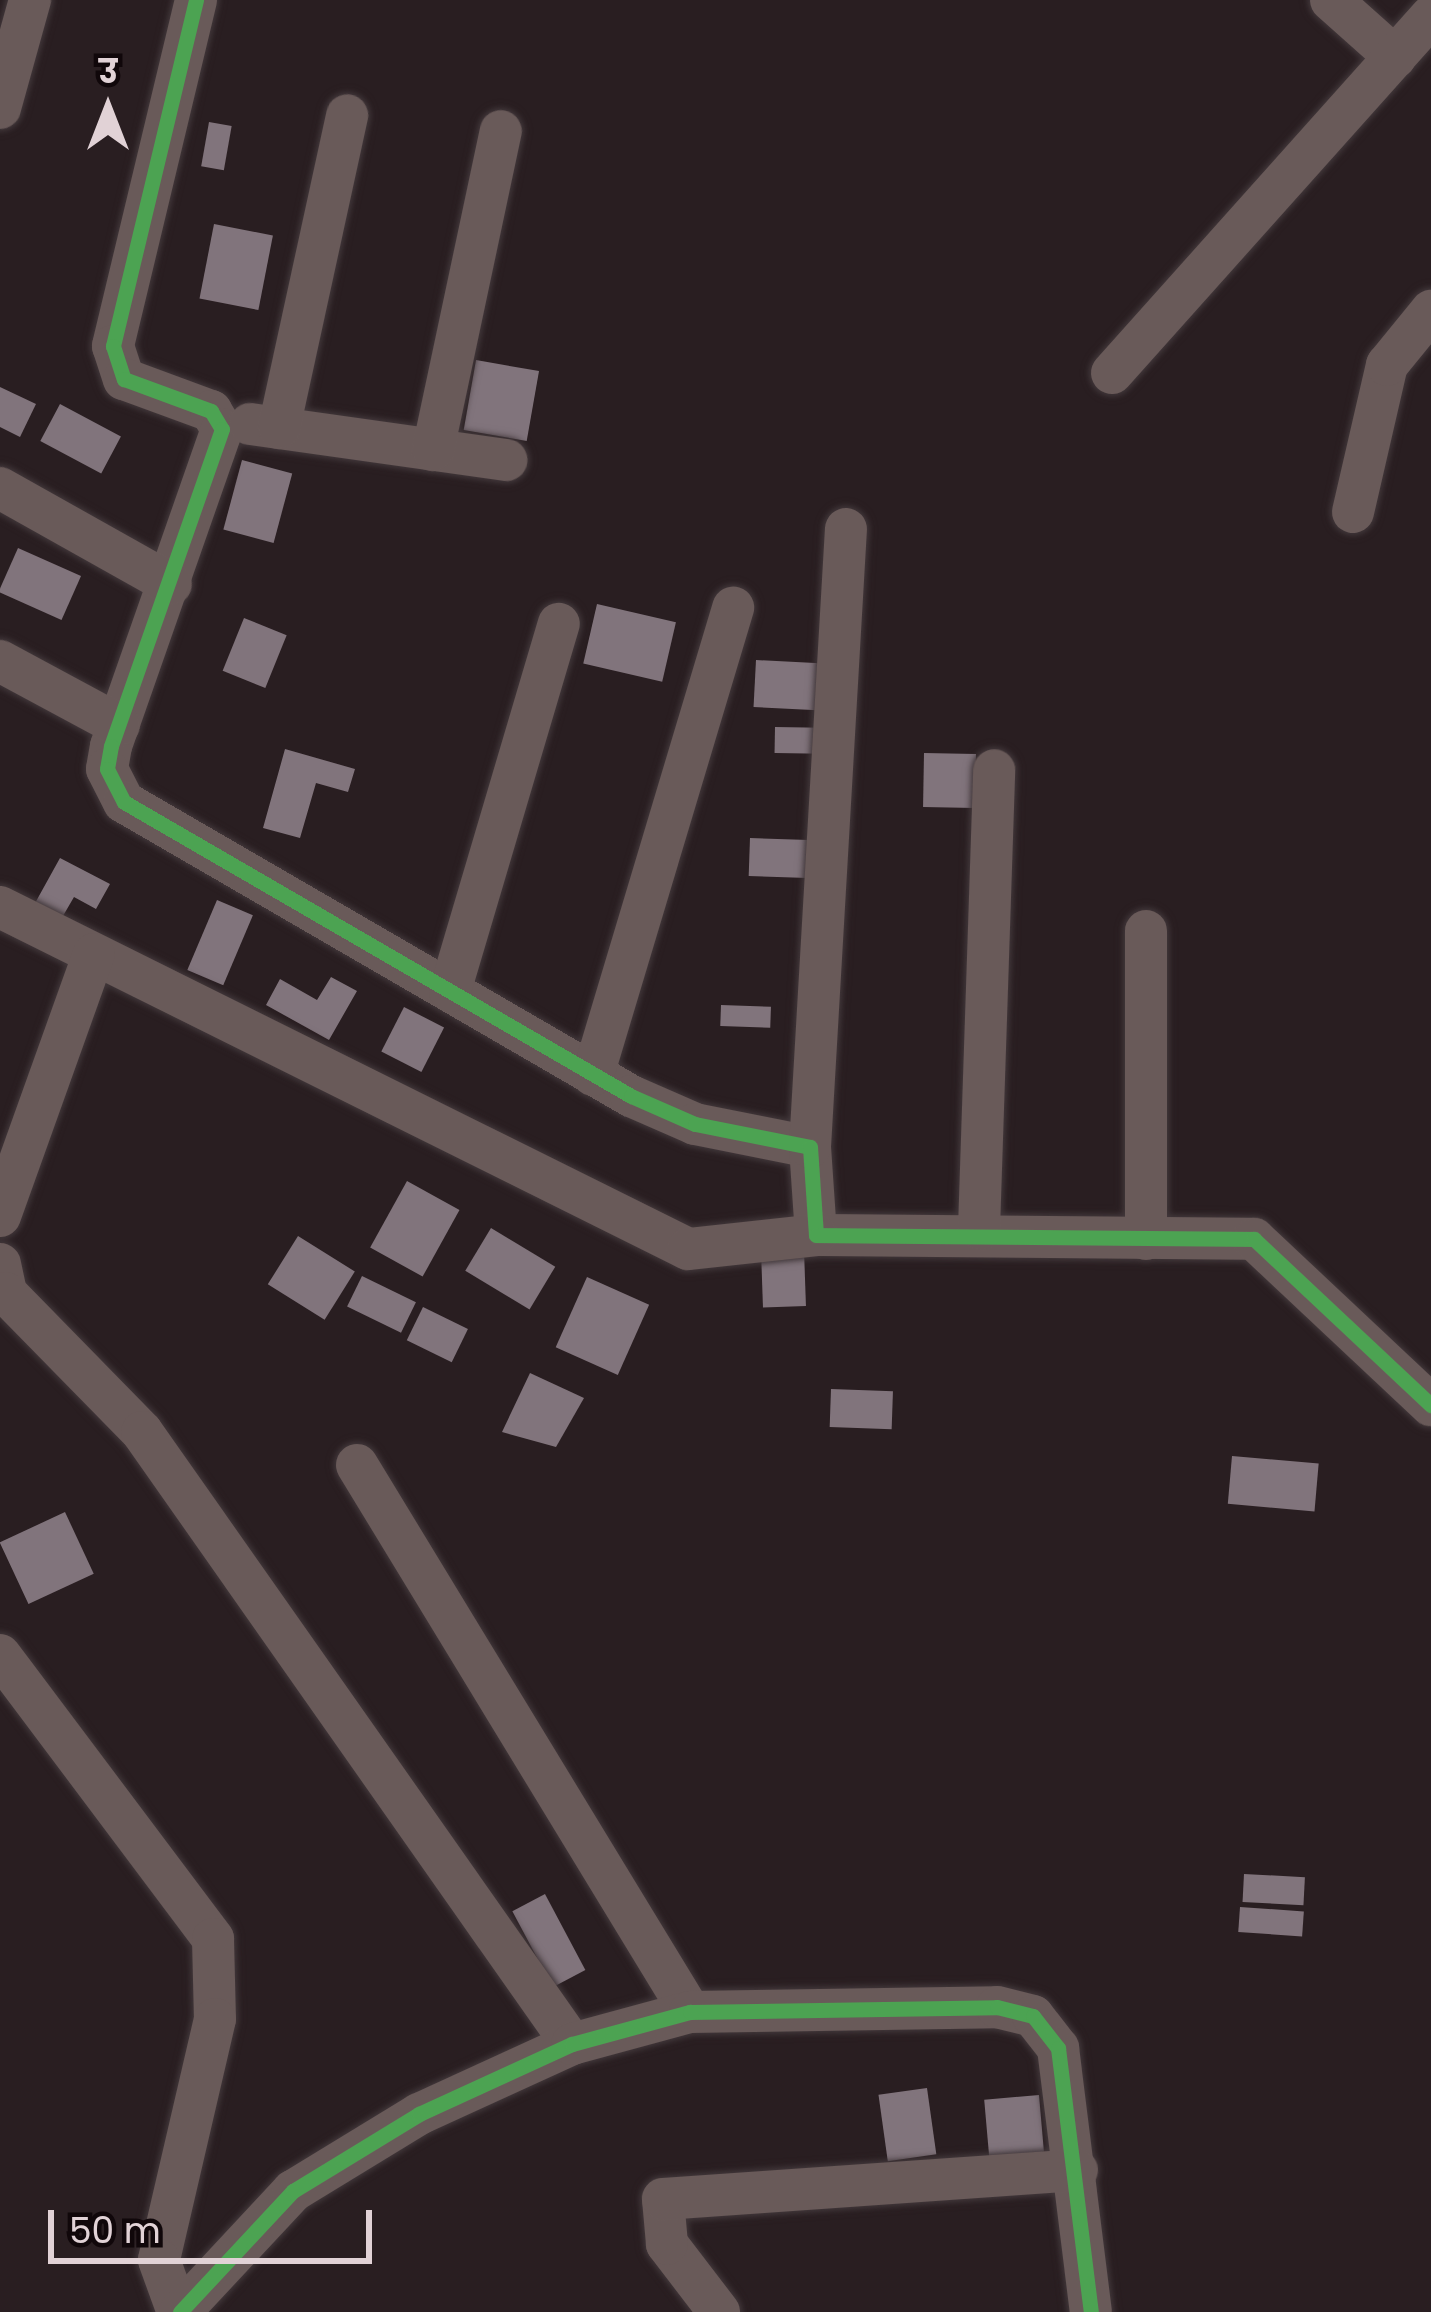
<!DOCTYPE html>
<meta charset="utf-8">
<style>
body{margin:0}
#map{position:relative;width:1431px;height:2312px;overflow:hidden;background:#291e21;font-family:Poppins,"Noto Sans Devanagari",sans-serif}
div>[style]{position:absolute}
.building>*{inset:0;background:#81747c;transform-origin:0 0}
.roads{filter:drop-shadow(0 0 3px #42383b) drop-shadow(0 0 3px #42383b)}
.minor>*{height:42px;margin:-21px;padding:0 21px;transform-origin:21px;border-radius:21px;background:#695a59}
.cycleway>*{height:15px;margin:-7.5px;padding:0 7.5px;transform-origin:7.5px;border-radius:7.5px;background:#4ca352}
span{translate:-50% -50%;white-space:nowrap;text-align:center;line-height:1.15;-webkit-text-stroke:12px #10070a;paint-order:stroke}
.north{position:absolute;left:48px;top:48px;width:120px;height:120px;-webkit-text-stroke:9px #10070a;paint-order:stroke;rotate:0deg;font-size:33px;font-weight:700;line-height:48px;text-align:center;color:#e1d2d6}
.north::after{content:'';display:block;margin:auto;width:42px;height:54px;background:#e1d2d6;clip-path:polygon(50% 0,100% 100%,50% 72%,0 100%)}
.scale{position:absolute;left:48px;top:2210px;width:324px;height:54px;box-sizing:border-box;border:6px solid #e1d2d6;border-top:0;padding-left:15px;font-size:36px;line-height:42px;white-space:nowrap;color:#e1d2d6;-webkit-text-stroke:9px #10070a;paint-order:stroke}
</style>
<div id="map">
<div class="building">
<i style="left:209px;top:122px;width:23px;height:45px;rotate:10deg"></i>
<i style="left:214px;top:224px;width:60px;height:76px;rotate:11deg"></i>
<i style="left:476px;top:360px;width:64px;height:71px;rotate:10deg"></i>
<i style="clip-path:polygon(0 387px,36px 404px,20px 437px,0 427px)"></i>
<i style="left:60px;top:404px;width:69px;height:42px;rotate:28deg"></i>
<i style="left:242px;top:460px;width:52px;height:72px;rotate:15deg"></i>
<i style="left:18px;top:548px;width:69px;height:48px;rotate:24deg"></i>
<i style="left:597px;top:604px;width:81px;height:61px;rotate:13deg"></i>
<i style="left:244px;top:618px;width:46px;height:57px;rotate:22deg"></i>
<i style="left:756px;top:660px;width:69px;height:47px;rotate:3deg"></i>
<i style="left:775px;top:727px;width:48px;height:26px;rotate:1deg"></i>
<i style="clip-path:polygon(285px 749px,355px 769px,348px 792px,316px 783px,300px 838px,263px 828px)"></i>
<i style="left:924px;top:753px;width:52px;height:54px;rotate:1deg"></i>
<i style="left:750px;top:838px;width:59px;height:38px;rotate:2deg"></i>
<i style="clip-path:polygon(60px 858px,110px 884px,96px 909px,74px 897px,56px 928px,29px 914px)"></i>
<i style="left:217px;top:900px;width:39px;height:76px;rotate:23deg"></i>
<i style="clip-path:polygon(331px 977px,357px 991px,329px 1040px,266px 1005px,280px 979px,317px 1000px)"></i>
<i style="left:721px;top:1005px;width:50px;height:21px;rotate:2deg"></i>
<i style="left:404px;top:1007px;width:45px;height:50px;rotate:27deg"></i>
<i style="left:407px;top:1181px;width:60px;height:76px;rotate:29deg"></i>
<i style="left:491px;top:1228px;width:75px;height:50px;rotate:31deg"></i>
<i style="left:298px;top:1236px;width:67px;height:57px;rotate:32deg"></i>
<i style="left:804px;top:1250px;width:56px;height:43px;rotate:88deg"></i>
<i style="left:362px;top:1276px;width:60px;height:34px;rotate:26deg"></i>
<i style="left:587px;top:1277px;width:68px;height:77px;rotate:24deg"></i>
<i style="left:423px;top:1307px;width:50px;height:37px;rotate:26deg"></i>
<i style="clip-path:polygon(530px 1373px,584px 1398px,556px 1447px,502px 1432px)"></i>
<i style="left:831px;top:1389px;width:62px;height:38px;rotate:2deg"></i>
<i style="left:1232px;top:1456px;width:87px;height:48px;rotate:5deg"></i>
<i style="left:65px;top:1512px;width:68px;height:72px;rotate:65deg"></i>
<i style="left:1244px;top:1874px;width:61px;height:28px;rotate:3deg"></i>
<i style="left:545px;top:1894px;width:86px;height:37px;rotate:62deg"></i>
<i style="left:1240px;top:1907px;width:64px;height:25px;rotate:4deg"></i>
<i style="left:927px;top:2088px;width:67px;height:49px;rotate:82deg"></i>
<i style="left:1039px;top:2095px;width:57px;height:55px;rotate:85deg"></i>
</div>
<div class="roads">
<div class="minor">
<i style="left:196px;top:0;width:356px;rotate:103.5deg"></i>
<i style="left:113px;top:346px;width:35px;rotate:72deg"></i>
<i style="left:124px;top:379px;width:93px;rotate:20.2deg"></i>
<i style="left:211px;top:411px;width:21px;rotate:59deg"></i>
<i style="left:222px;top:429px;width:336px;rotate:109.3deg"></i>
<i style="left:111px;top:746px;width:23px;rotate:100deg"></i>
<i style="left:107px;top:769px;width:37px;rotate:63deg"></i>
<i style="left:124px;top:802px;width:586px;rotate:30.11deg"></i>
<i style="left:631px;top:1096px;width:70px;rotate:23.6deg"></i>
<i style="left:695px;top:1124px;width:117px;rotate:11.3deg"></i>
<i style="left:810px;top:1147px;width:88px;rotate:86.1deg"></i>
<i style="left:816px;top:1235px;width:438px;rotate:0.5deg"></i>
<i style="left:1254px;top:1239px;width:243px;rotate:43.2deg"></i>
<i style="left:1331px;top:0;width:86px;rotate:41.7deg"></i>
<i style="left:0;top:108px;width:112px;rotate:-74.5deg"></i>
<i style="left:1112px;top:373px;width:479px;rotate:-48.2deg"></i>
<i style="left:250px;top:424px;width:259px;rotate:8deg"></i>
<i style="left:279px;top:428px;width:320px;rotate:-77.7deg"></i>
<i style="left:433px;top:450px;width:326px;rotate:-78deg"></i>
<i style="left:0;top:488px;width:196px;rotate:29.3deg"></i>
<i style="left:1353px;top:512px;width:151px;rotate:-77deg"></i>
<i style="left:1387px;top:365px;width:70px;rotate:-50.8deg"></i>
<i style="left:0;top:661px;width:135px;rotate:28.3deg"></i>
<i style="left:0;top:907px;width:768px;rotate:26.43deg"></i>
<i style="left:688px;top:1249px;width:129px;rotate:-6.2deg"></i>
<i style="left:1146px;top:931px;width:308px;rotate:90deg"></i>
<i style="left:450px;top:991px;width:383px;rotate:-73.5deg"></i>
<i style="left:593px;top:1075px;width:488px;rotate:-73.3deg"></i>
<i style="left:810px;top:1147px;width:619px;rotate:-86.67deg"></i>
<i style="left:0;top:1216px;width:278px;rotate:-70.3deg"></i>
<i style="left:979px;top:1229px;width:459px;rotate:-88.1deg"></i>
<i style="left:0;top:1264px;width:30px;rotate:78deg"></i>
<i style="left:6px;top:1293px;width:194px;rotate:45.6deg"></i>
<i style="left:142px;top:1432px;width:748px;rotate:54.91deg"></i>
<i style="left:357px;top:1465px;width:640px;rotate:58.67deg"></i>
<i style="left:0;top:1655px;width:355px;rotate:53.1deg"></i>
<i style="left:213px;top:1939px;width:80px;rotate:88.6deg"></i>
<i style="left:215px;top:2019px;width:247px;rotate:103.1deg"></i>
<i style="left:159px;top:2260px;width:50px;rotate:70.1deg"></i>
<i style="left:180px;top:2312px;width:166px;rotate:-47deg"></i>
<i style="left:293px;top:2191px;width:148px;rotate:-31.4deg"></i>
<i style="left:419px;top:2114px;width:168px;rotate:-24.6deg"></i>
<i style="left:572px;top:2044px;width:122px;rotate:-15.2deg"></i>
<i style="left:690px;top:2012px;width:307px;rotate:-0.9deg"></i>
<i style="left:997px;top:2007px;width:37px;rotate:14deg"></i>
<i style="left:1033px;top:2016px;width:41px;rotate:52deg"></i>
<i style="left:1058px;top:2048px;width:266px;rotate:82.9deg"></i>
<i style="left:719px;top:2312px;width:86px;rotate:-127.4deg"></i>
<i style="left:667px;top:2244px;width:45px;rotate:-95.1deg"></i>
<i style="left:663px;top:2199px;width:415px;rotate:-4deg"></i>
</div>
</div>
<div class="cycleway">
<i style="left:196px;top:0;width:356px;rotate:103.5deg"></i>
<i style="left:113px;top:346px;width:35px;rotate:72deg"></i>
<i style="left:124px;top:379px;width:93px;rotate:20.2deg"></i>
<i style="left:211px;top:411px;width:21px;rotate:59deg"></i>
<i style="left:222px;top:429px;width:336px;rotate:109.3deg"></i>
<i style="left:111px;top:746px;width:23px;rotate:100deg"></i>
<i style="left:107px;top:769px;width:37px;rotate:63deg"></i>
<i style="left:124px;top:802px;width:586px;rotate:30.11deg"></i>
<i style="left:631px;top:1096px;width:70px;rotate:23.6deg"></i>
<i style="left:695px;top:1124px;width:117px;rotate:11.3deg"></i>
<i style="left:810px;top:1147px;width:88px;rotate:86.1deg"></i>
<i style="left:816px;top:1235px;width:438px;rotate:0.5deg"></i>
<i style="left:1254px;top:1239px;width:243px;rotate:43.2deg"></i>
<i style="left:180px;top:2312px;width:166px;rotate:-47deg"></i>
<i style="left:293px;top:2191px;width:148px;rotate:-31.4deg"></i>
<i style="left:419px;top:2114px;width:168px;rotate:-24.6deg"></i>
<i style="left:572px;top:2044px;width:122px;rotate:-15.2deg"></i>
<i style="left:690px;top:2012px;width:307px;rotate:-0.9deg"></i>
<i style="left:997px;top:2007px;width:37px;rotate:14deg"></i>
<i style="left:1033px;top:2016px;width:41px;rotate:52deg"></i>
<i style="left:1058px;top:2048px;width:266px;rotate:82.9deg"></i>
</div>
<div class="north">उ</div>
<div class="scale">50 m</div>
</div>
